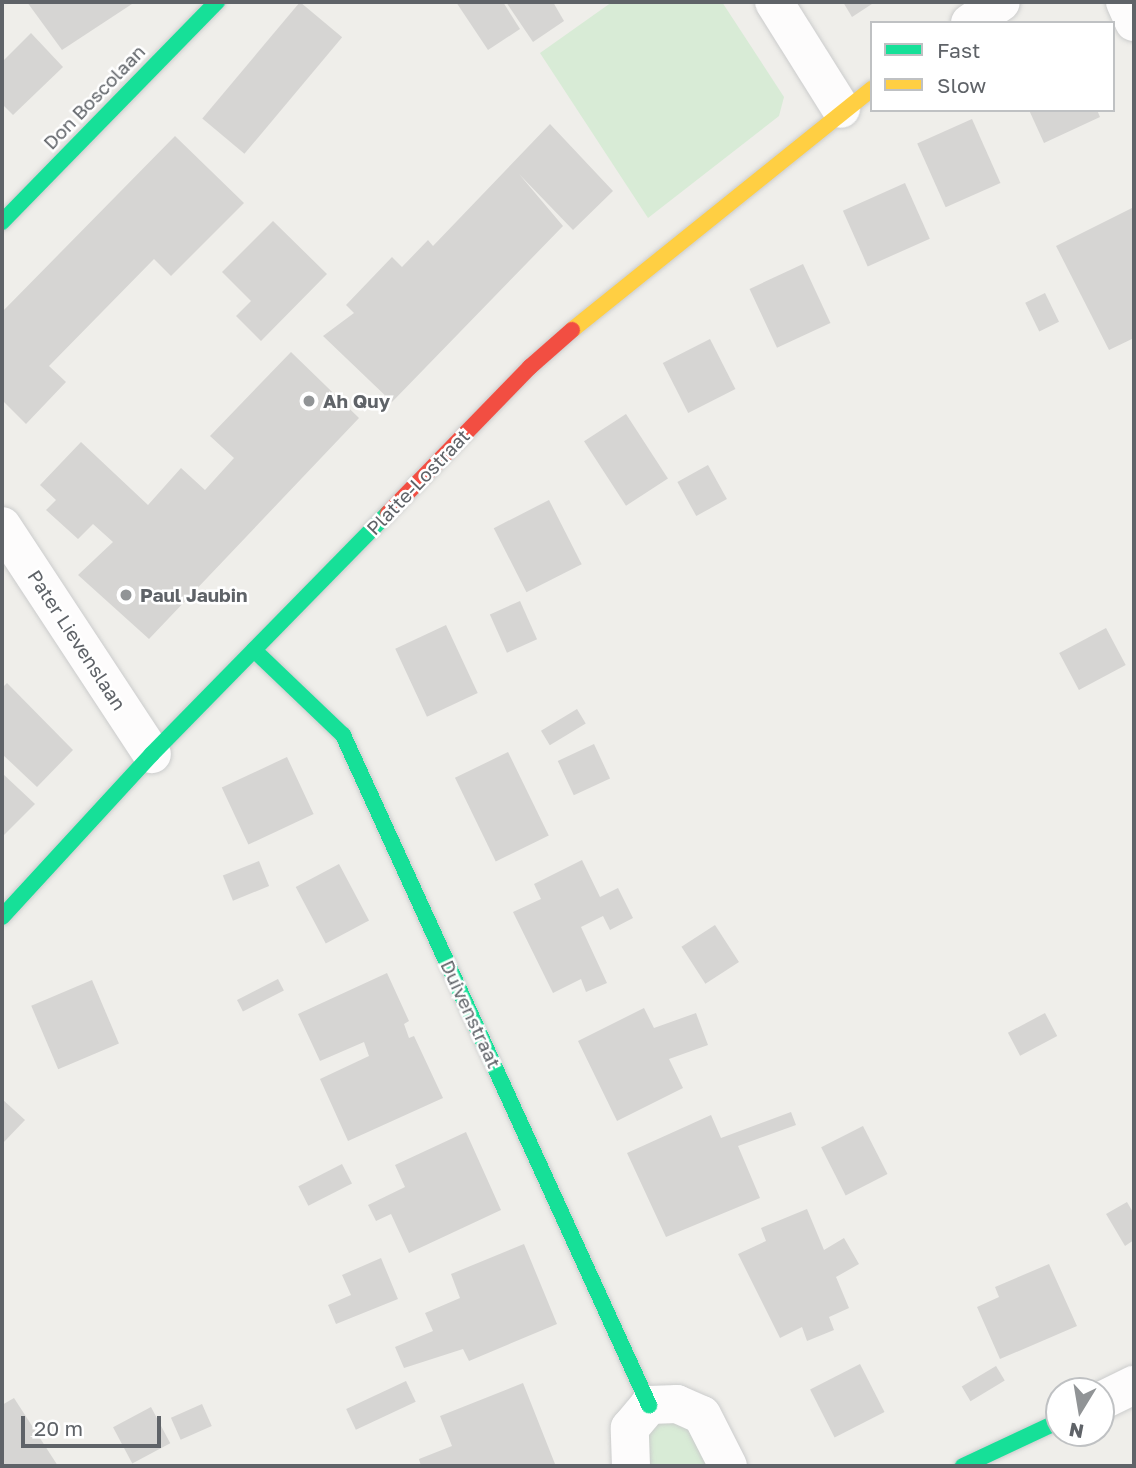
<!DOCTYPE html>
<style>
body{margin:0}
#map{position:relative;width:1136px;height:1468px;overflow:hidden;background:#efeeea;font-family:"Golos Text",sans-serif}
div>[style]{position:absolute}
.green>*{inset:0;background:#d8ebd6}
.building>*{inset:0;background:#d6d5d3;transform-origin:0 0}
.roads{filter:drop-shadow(0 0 2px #cbcccc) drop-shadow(0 0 2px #cbcccc)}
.street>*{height:38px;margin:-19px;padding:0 19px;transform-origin:19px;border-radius:19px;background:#fdfcfc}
.fast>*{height:16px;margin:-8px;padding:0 8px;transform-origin:8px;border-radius:8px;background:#16e098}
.slow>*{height:16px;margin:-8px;padding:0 8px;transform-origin:8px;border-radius:8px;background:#ffcf43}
.jam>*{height:16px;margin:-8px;padding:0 8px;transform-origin:8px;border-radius:8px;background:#f24e42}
.dots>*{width:19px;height:19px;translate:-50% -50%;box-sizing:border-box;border:4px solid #fff;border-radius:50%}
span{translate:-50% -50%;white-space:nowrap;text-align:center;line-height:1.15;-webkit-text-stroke:5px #fff;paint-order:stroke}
.street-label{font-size:19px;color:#5f6368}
.poi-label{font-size:19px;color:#5f6368;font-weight:700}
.left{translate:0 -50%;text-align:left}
.frame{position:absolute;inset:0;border:4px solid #5f6368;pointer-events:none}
.legend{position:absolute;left:870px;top:21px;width:245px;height:91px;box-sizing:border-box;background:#fff;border:2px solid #bfc1c3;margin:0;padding:9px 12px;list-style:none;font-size:21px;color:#5f6368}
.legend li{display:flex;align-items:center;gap:14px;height:35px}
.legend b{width:35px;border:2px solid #bfc1c3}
.north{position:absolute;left:1045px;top:1377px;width:70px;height:70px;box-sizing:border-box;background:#fff;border:2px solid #bfc1c3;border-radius:50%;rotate:191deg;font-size:19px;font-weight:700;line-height:28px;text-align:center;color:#5f6368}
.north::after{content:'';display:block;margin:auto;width:24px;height:32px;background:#919496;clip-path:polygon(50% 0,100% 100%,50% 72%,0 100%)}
.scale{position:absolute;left:21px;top:1416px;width:140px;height:32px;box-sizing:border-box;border:4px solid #5f6368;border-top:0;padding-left:9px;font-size:21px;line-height:24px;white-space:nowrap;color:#5f6368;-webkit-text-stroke:5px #fff;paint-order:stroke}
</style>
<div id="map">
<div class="green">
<i style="clip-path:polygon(612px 2px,722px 2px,784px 97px,779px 116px,648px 218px,540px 53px)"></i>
<i style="clip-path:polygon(677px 1404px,728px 1466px,631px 1466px,649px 1405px)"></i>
</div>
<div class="building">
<i style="clip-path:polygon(27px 2px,135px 2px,62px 50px)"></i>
<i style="left:300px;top:2px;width:55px;height:152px;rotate:40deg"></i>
<i style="clip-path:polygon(456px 2px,503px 2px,520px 29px,488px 50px)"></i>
<i style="clip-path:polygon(506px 2px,553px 2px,564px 21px,533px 42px)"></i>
<i style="clip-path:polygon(843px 2px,875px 2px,852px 17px)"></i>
<i style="clip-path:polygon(31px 33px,63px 67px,13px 115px,2px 104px,2px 62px)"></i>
<i style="clip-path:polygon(1029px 110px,1097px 110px,1100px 117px,1044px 143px)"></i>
<i style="left:972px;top:119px;width:70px;height:60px;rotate:66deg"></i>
<i style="clip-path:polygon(550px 124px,613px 191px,573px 230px,519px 174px,563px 226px,392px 402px,323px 336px,354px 313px,346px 305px,392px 257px,402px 267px,428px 240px,433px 246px)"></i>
<i style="clip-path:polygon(175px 136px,244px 203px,171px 276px,154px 259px,49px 366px,66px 382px,26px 424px,2px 400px,2px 312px)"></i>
<i style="left:905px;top:183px;width:61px;height:68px;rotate:66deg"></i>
<i style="clip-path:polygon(1134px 207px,1134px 338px,1109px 350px,1056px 246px)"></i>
<i style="clip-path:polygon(273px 221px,327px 274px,261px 341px,236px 316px,251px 301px,222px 272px)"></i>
<i style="left:803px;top:264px;width:65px;height:59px;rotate:65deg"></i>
<i style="left:1045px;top:293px;width:32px;height:22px;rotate:64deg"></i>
<i style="left:710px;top:339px;width:56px;height:53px;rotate:63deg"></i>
<i style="clip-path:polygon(291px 352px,359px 418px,149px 639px,78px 575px,113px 542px,93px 524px,78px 539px,46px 510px,56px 500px,40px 485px,81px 442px,148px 505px,181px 468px,205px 490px,234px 458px,210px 436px)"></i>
<i style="left:626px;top:414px;width:77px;height:50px;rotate:57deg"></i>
<i style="left:708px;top:465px;width:39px;height:35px;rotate:61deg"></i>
<i style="left:549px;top:500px;width:72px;height:62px;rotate:63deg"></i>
<i style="left:520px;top:601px;width:42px;height:33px;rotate:66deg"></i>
<i style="left:446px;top:625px;width:75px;height:56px;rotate:65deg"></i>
<i style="left:1106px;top:628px;width:42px;height:53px;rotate:62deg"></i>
<i style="clip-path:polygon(7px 683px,73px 750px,37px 787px,2px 754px,2px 688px)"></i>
<i style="left:577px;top:709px;width:17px;height:42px;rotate:59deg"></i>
<i style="left:594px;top:744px;width:38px;height:40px;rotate:65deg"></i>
<i style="left:508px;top:752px;width:93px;height:59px;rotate:64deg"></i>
<i style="left:287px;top:757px;width:63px;height:72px;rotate:65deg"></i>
<i style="clip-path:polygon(2px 773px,35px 804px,2px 837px)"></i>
<i style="clip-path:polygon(582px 860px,600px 897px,618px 888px,633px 918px,610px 930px,603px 916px,581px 927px,607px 983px,586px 992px,581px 979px,553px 993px,513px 912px,541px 899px,534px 884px)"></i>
<i style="left:259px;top:861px;width:27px;height:39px;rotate:68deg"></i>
<i style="left:339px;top:864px;width:64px;height:49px;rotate:62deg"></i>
<i style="left:715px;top:925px;width:44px;height:40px;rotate:57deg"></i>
<i style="clip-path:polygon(387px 973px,409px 1021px,404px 1024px,409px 1038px,414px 1036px,443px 1098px,348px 1141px,320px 1079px,369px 1056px,364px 1042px,320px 1061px,298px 1014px)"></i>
<i style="left:278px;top:979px;width:13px;height:46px;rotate:63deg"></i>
<i style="left:92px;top:980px;width:69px;height:66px;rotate:67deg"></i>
<i style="clip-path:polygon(644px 1008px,654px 1028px,696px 1013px,708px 1045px,669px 1059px,683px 1088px,617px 1121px,578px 1041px)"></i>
<i style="left:1045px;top:1013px;width:26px;height:42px;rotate:62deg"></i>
<i style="clip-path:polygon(2px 1099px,25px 1120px,2px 1144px)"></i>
<i style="clip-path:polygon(791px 1112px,796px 1125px,738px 1146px,760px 1198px,666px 1237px,627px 1153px,711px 1115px,721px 1138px)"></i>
<i style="left:863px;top:1126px;width:54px;height:47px;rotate:63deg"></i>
<i style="clip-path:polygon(466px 1132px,501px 1210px,409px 1253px,391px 1214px,376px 1221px,368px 1205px,405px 1187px,395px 1165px)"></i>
<i style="left:342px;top:1164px;width:22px;height:49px;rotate:63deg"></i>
<i style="clip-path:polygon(1127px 1202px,1134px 1214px,1134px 1240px,1125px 1246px,1106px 1214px)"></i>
<i style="clip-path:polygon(807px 1209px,824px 1250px,844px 1238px,859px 1264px,836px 1277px,849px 1308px,829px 1317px,834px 1330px,807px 1341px,802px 1327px,780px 1338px,738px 1254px,766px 1241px,761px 1228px)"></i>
<i style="clip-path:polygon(524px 1244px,557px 1324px,469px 1361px,463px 1349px,404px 1368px,395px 1347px,433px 1331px,425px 1313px,460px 1298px,451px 1274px)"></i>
<i style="clip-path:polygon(381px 1258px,398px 1299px,336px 1324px,328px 1305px,351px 1295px,342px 1275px)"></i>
<i style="clip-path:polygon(1049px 1264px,1077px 1326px,1000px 1359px,977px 1307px,999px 1297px,995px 1287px)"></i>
<i style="left:860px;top:1364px;width:54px;height:56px;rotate:63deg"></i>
<i style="left:996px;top:1366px;width:17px;height:40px;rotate:59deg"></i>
<i style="left:406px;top:1381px;width:23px;height:66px;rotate:65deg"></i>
<i style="clip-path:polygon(523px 1383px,555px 1464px,421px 1466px,419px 1459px,452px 1446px,440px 1416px)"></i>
<i style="clip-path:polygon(14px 1398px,58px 1466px,2px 1466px,2px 1405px)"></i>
<i style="left:202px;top:1404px;width:24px;height:34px;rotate:66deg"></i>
<i style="left:151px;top:1407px;width:41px;height:43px;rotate:62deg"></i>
</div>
<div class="roads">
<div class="street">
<i style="left:774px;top:2px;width:126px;rotate:57.9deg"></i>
<i style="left:1125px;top:2px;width:22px;rotate:66deg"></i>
<i style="left:970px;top:23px;width:37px;rotate:-34deg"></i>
<i style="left:2px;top:526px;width:273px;rotate:56.7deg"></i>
<i style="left:1101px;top:1401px;width:37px;rotate:-26deg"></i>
<i style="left:631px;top:1466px;width:38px;rotate:-92deg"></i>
<i style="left:630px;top:1428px;width:30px;rotate:-50deg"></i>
<i style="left:649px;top:1405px;width:28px;rotate:-2deg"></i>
<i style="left:677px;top:1404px;width:27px;rotate:24deg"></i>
<i style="left:702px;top:1415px;width:57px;rotate:63deg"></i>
</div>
<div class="fast">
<i style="left:2px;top:222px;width:308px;rotate:-45.7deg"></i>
<i style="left:254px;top:650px;width:123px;rotate:43.7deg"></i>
<i style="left:343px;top:735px;width:737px;rotate:65.45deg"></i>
<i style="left:2px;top:917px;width:222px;rotate:-47.4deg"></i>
<i style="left:152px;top:754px;width:337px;rotate:-45.6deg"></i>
<i style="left:963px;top:1466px;width:106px;rotate:-25.1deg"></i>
</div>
<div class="slow">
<i style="left:572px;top:330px;width:385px;rotate:-38.8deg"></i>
</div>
<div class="jam">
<i style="left:388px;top:513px;width:204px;rotate:-45.8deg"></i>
<i style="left:530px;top:367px;width:56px;rotate:-41.4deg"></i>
</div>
</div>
<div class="dots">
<i style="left:309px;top:401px;background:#919496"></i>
<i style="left:126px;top:595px;background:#919496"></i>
</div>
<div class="street-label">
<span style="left:94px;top:97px;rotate:-46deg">Don Boscolaan</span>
<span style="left:418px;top:482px;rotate:-46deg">Platte-Lostraat</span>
<span style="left:77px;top:640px;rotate:57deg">Pater Lievenslaan</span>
<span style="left:471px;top:1014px;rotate:65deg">Duivenstraat</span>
</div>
<div class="poi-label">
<span class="left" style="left:323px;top:401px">Ah Quy</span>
<span class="left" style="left:140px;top:595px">Paul Jaubin</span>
</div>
<div class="frame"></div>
<ul class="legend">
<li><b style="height:9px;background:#16e098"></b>Fast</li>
<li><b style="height:9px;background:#ffcf43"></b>Slow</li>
</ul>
<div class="north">N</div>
<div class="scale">20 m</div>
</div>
